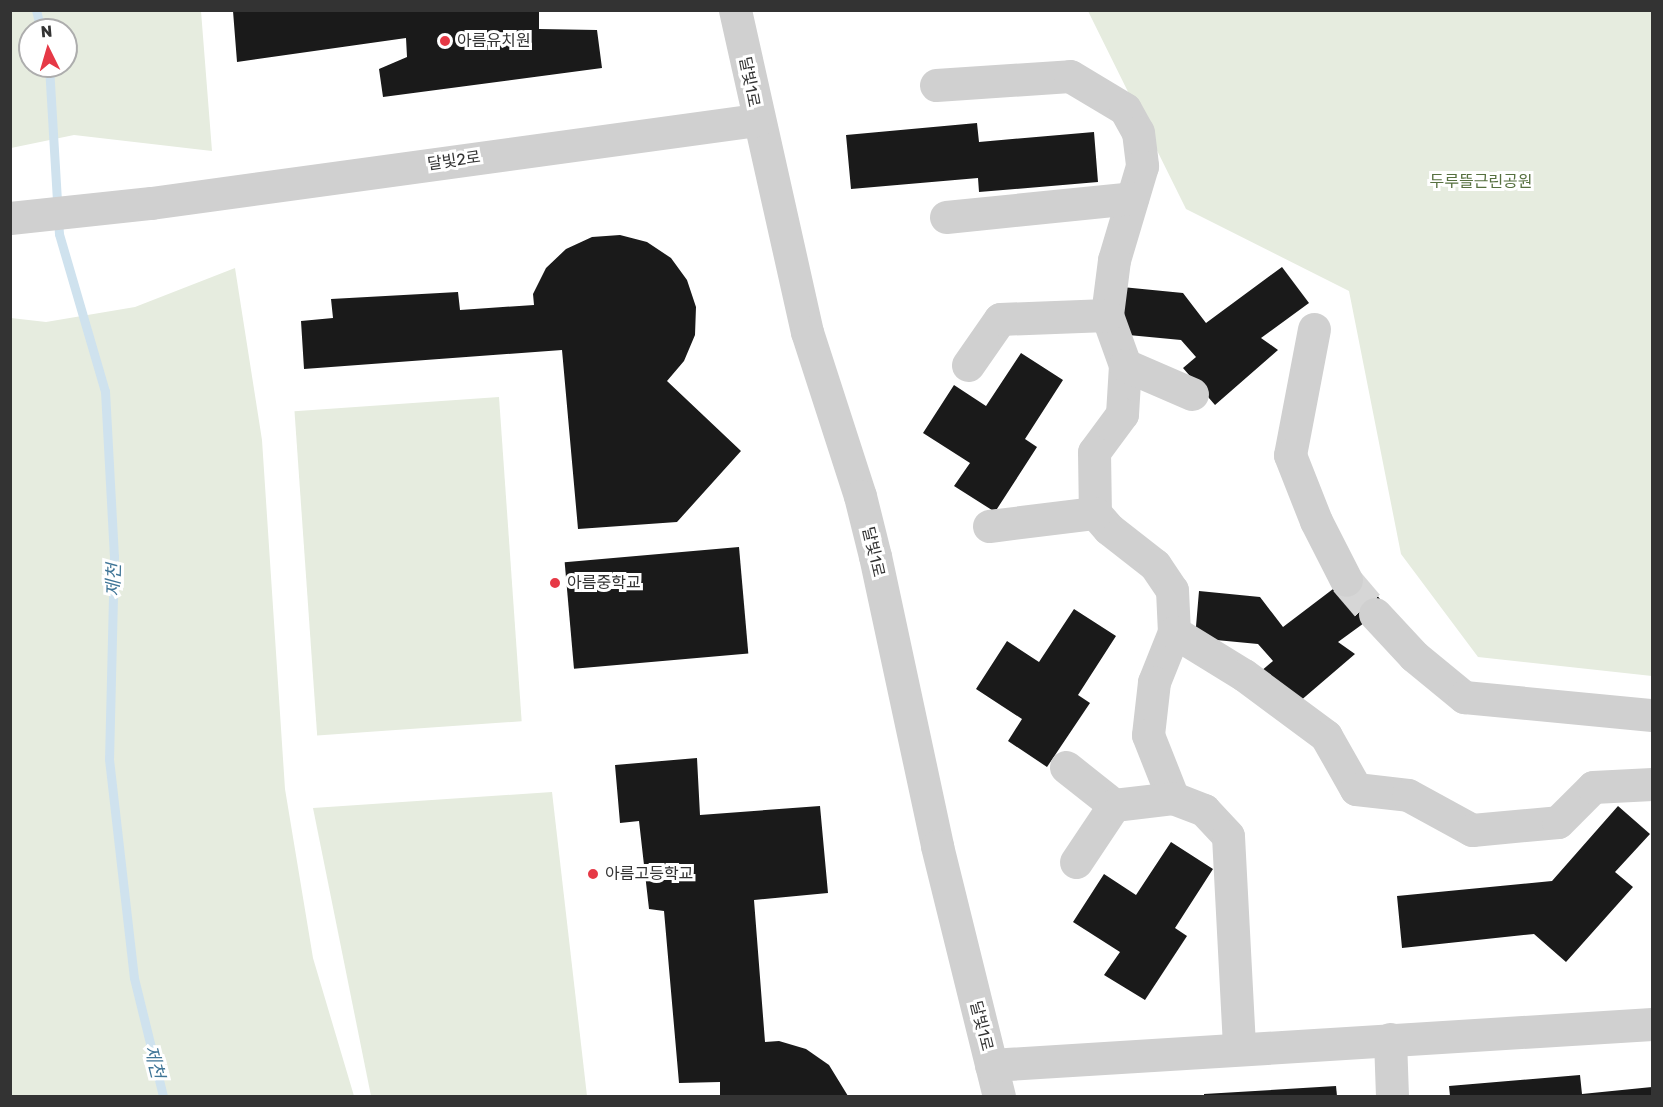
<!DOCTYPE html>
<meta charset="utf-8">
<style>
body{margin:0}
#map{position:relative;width:1663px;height:1107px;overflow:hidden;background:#fff;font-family:Rubik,"Noto Sans KR",sans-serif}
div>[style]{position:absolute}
.green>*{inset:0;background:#e6ecdf;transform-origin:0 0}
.stream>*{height:9px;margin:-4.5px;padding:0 4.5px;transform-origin:4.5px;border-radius:4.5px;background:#cfe2ee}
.building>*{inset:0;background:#1a1a1a;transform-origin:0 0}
.minor-tunnel>*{height:33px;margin-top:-16.5px;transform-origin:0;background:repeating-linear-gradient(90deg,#d6d6d6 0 33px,transparent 0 49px)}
.minor>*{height:33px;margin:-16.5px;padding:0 16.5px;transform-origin:16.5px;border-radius:16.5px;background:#d0d0d0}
.dots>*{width:16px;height:16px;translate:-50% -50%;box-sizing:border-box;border:3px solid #fff;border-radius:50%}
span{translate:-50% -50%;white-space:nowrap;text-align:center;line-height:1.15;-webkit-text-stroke:6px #fff;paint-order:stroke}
.poi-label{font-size:16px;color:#333}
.left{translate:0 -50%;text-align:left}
.street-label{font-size:16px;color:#333}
.park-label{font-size:16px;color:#56703f}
.water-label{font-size:18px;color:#3f7597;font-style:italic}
.frame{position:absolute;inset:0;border:12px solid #333;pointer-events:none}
.north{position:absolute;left:18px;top:18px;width:60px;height:60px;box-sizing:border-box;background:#fff;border:2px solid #adadad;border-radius:50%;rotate:355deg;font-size:16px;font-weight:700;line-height:24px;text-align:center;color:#333}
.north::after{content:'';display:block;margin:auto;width:21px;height:27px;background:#e63946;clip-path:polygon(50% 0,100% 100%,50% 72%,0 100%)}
</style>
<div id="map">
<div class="green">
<i style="clip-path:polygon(evenodd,11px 10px,201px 11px,212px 151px,74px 135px,11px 148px,11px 10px,30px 30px,66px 30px,66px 66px,30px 66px,30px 30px)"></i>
<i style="clip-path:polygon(1088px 11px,1652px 11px,1652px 676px,1478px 657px,1401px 554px,1349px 291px,1186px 209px)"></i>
<i style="clip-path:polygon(235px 268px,262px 440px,285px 789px,313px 958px,354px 1096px,11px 1096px,11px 318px,46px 322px,135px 307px)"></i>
<i style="left:499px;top:397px;width:325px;height:205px;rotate:86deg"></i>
<i style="clip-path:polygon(552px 792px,587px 1096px,371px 1096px,313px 808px)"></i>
</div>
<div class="stream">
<i style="left:36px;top:10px;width:21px;rotate:76deg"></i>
<i style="left:49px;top:66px;width:168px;rotate:86.6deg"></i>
<i style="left:59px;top:234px;width:164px;rotate:73.7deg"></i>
<i style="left:105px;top:391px;width:165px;rotate:86.9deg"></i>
<i style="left:114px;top:556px;width:203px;rotate:91.4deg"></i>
<i style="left:109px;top:759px;width:220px;rotate:83.5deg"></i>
<i style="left:134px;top:978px;width:122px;rotate:76.2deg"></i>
</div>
<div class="building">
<i style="clip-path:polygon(539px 10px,539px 29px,597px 30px,602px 68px,383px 97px,379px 69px,407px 57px,406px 38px,237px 62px,233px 11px)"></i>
<i style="clip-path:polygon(977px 123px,979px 142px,1094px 132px,1098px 182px,979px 192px,978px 178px,851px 189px,846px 135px)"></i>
<i style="clip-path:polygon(620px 235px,647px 242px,671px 258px,687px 280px,696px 307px,695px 335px,684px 361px,667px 381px,741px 451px,677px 522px,578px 529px,562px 350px,304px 369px,301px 321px,333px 318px,331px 299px,458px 292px,460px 310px,534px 305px,533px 294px,546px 268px,566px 249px,592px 237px)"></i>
<i style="clip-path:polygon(1282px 267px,1309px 303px,1261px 338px,1278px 350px,1215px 405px,1183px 368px,1196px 357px,1181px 340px,1118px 334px,1122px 287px,1183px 293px,1206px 323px)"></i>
<i style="clip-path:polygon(1021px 353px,1063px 380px,1025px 439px,1037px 447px,995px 512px,954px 486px,970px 463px,923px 433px,954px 385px,986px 406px)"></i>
<i style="left:739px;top:547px;width:107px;height:175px;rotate:85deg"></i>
<i style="clip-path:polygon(1358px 570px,1386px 607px,1338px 642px,1355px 654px,1292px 708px,1260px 672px,1273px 661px,1258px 644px,1195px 638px,1199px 591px,1260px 597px,1283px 627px)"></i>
<i style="clip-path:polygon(1074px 609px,1116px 636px,1078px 695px,1090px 703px,1047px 767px,1008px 741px,1022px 719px,976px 689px,1007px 641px,1039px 662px)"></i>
<i style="clip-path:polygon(697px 758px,700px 815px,820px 806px,828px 893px,754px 900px,765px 1042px,779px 1041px,806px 1049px,829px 1065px,848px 1096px,720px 1096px,720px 1082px,679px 1083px,664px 911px,649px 909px,639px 821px,620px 823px,615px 765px)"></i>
<i style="clip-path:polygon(1618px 806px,1650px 834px,1615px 872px,1633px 887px,1566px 962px,1534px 934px,1402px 948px,1397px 896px,1552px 881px)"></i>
<i style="clip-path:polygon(1171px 842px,1213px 869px,1175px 928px,1187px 936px,1145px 1000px,1104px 975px,1120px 952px,1073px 922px,1104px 874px,1136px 895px)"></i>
<i style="clip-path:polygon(1580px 1075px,1582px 1094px,1652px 1087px,1652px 1096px,1450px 1096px,1449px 1086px)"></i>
<i style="clip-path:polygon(1336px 1086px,1337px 1096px,1204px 1096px,1204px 1094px)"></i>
</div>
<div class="minor-tunnel">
<i style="left:1346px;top:580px;width:45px;rotate:49.5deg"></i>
</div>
<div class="minor">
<i style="left:735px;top:10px;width:330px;rotate:77.4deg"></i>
<i style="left:807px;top:332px;width:172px;rotate:72.1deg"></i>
<i style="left:860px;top:496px;width:62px;rotate:76deg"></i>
<i style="left:875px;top:556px;width:297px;rotate:77.9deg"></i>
<i style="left:937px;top:846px;width:258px;rotate:76.1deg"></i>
<i style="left:936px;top:85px;width:134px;rotate:-3.8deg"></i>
<i style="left:1070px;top:76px;width:64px;rotate:31deg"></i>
<i style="left:1125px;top:109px;width:26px;rotate:61deg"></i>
<i style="left:1138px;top:132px;width:34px;rotate:83deg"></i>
<i style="left:1142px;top:166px;width:98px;rotate:106.6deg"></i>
<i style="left:1114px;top:260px;width:55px;rotate:97.3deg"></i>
<i style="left:1107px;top:315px;width:53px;rotate:70.2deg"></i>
<i style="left:1125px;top:365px;width:49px;rotate:93.5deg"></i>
<i style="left:1122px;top:414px;width:47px;rotate:126.4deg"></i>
<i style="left:1094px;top:452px;width:61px;rotate:89.1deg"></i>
<i style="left:1095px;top:513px;width:21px;rotate:49deg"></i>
<i style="left:1109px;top:529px;width:58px;rotate:38deg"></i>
<i style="left:1155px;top:565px;width:30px;rotate:56deg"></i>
<i style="left:1172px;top:590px;width:42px;rotate:87.3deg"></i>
<i style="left:1174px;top:632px;width:54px;rotate:111.8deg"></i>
<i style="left:1154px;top:682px;width:53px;rotate:96.5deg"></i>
<i style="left:1148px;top:735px;width:68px;rotate:68.4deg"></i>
<i style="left:946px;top:217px;width:187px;rotate:-5.8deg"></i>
<i style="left:10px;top:218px;width:142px;rotate:-6.1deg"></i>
<i style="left:151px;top:203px;width:612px;rotate:-7.8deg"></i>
<i style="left:1314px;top:329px;width:128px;rotate:100.8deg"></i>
<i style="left:1290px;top:455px;width:71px;rotate:68.5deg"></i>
<i style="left:1316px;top:521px;width:66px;rotate:63deg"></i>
<i style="left:968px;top:365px;width:56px;rotate:-55.2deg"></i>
<i style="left:1000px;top:319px;width:107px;rotate:-2.1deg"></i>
<i style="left:1125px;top:365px;width:73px;rotate:23.4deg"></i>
<i style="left:989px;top:526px;width:107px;rotate:-7deg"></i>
<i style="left:1375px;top:614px;width:57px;rotate:47.1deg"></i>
<i style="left:1414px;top:656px;width:65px;rotate:39.4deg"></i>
<i style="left:1464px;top:697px;width:189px;rotate:5.5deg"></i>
<i style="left:1174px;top:632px;width:82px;rotate:31.6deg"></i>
<i style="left:1244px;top:675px;width:102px;rotate:36.6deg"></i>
<i style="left:1326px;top:736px;width:61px;rotate:60.5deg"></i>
<i style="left:1356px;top:789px;width:52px;rotate:6.6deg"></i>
<i style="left:1408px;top:795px;width:73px;rotate:28.7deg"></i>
<i style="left:1472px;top:830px;width:86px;rotate:-5.3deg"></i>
<i style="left:1558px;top:822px;width:49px;rotate:-45deg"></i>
<i style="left:1593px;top:787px;width:59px;rotate:-2.9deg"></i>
<i style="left:1066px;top:767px;width:61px;rotate:38.4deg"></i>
<i style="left:1076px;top:862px;width:69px;rotate:-56.3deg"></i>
<i style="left:1114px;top:805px;width:59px;rotate:-6.8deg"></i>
<i style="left:1173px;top:798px;width:33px;rotate:21deg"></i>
<i style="left:1204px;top:810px;width:35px;rotate:47deg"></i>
<i style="left:1228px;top:836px;width:213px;rotate:87deg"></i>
<i style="left:1390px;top:1039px;width:57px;rotate:88deg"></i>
<i style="left:991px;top:1065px;width:662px;rotate:-3.55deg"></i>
</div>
<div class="dots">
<i style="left:445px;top:41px;background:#e63946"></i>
<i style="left:555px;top:583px;background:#e63946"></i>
<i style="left:593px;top:874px;background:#e63946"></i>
</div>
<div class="poi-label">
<span class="left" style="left:457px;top:41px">아름유치원</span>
<span class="left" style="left:567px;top:583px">아름중학교</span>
<span class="left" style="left:605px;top:874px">아름고등학교</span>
</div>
<div class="street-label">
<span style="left:749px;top:82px;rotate:79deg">달빛1로</span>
<span style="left:454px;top:161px;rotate:-8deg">달빛2로</span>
<span style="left:873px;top:552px;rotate:77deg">달빛1로</span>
<span style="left:981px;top:1026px;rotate:76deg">달빛1로</span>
</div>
<div class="park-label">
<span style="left:1481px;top:182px">두루뜰근린공원</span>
</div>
<div class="water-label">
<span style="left:114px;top:580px;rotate:-89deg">제천</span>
<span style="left:154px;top:1062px;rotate:76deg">제천</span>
</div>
<div class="frame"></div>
<div class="north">N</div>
</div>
